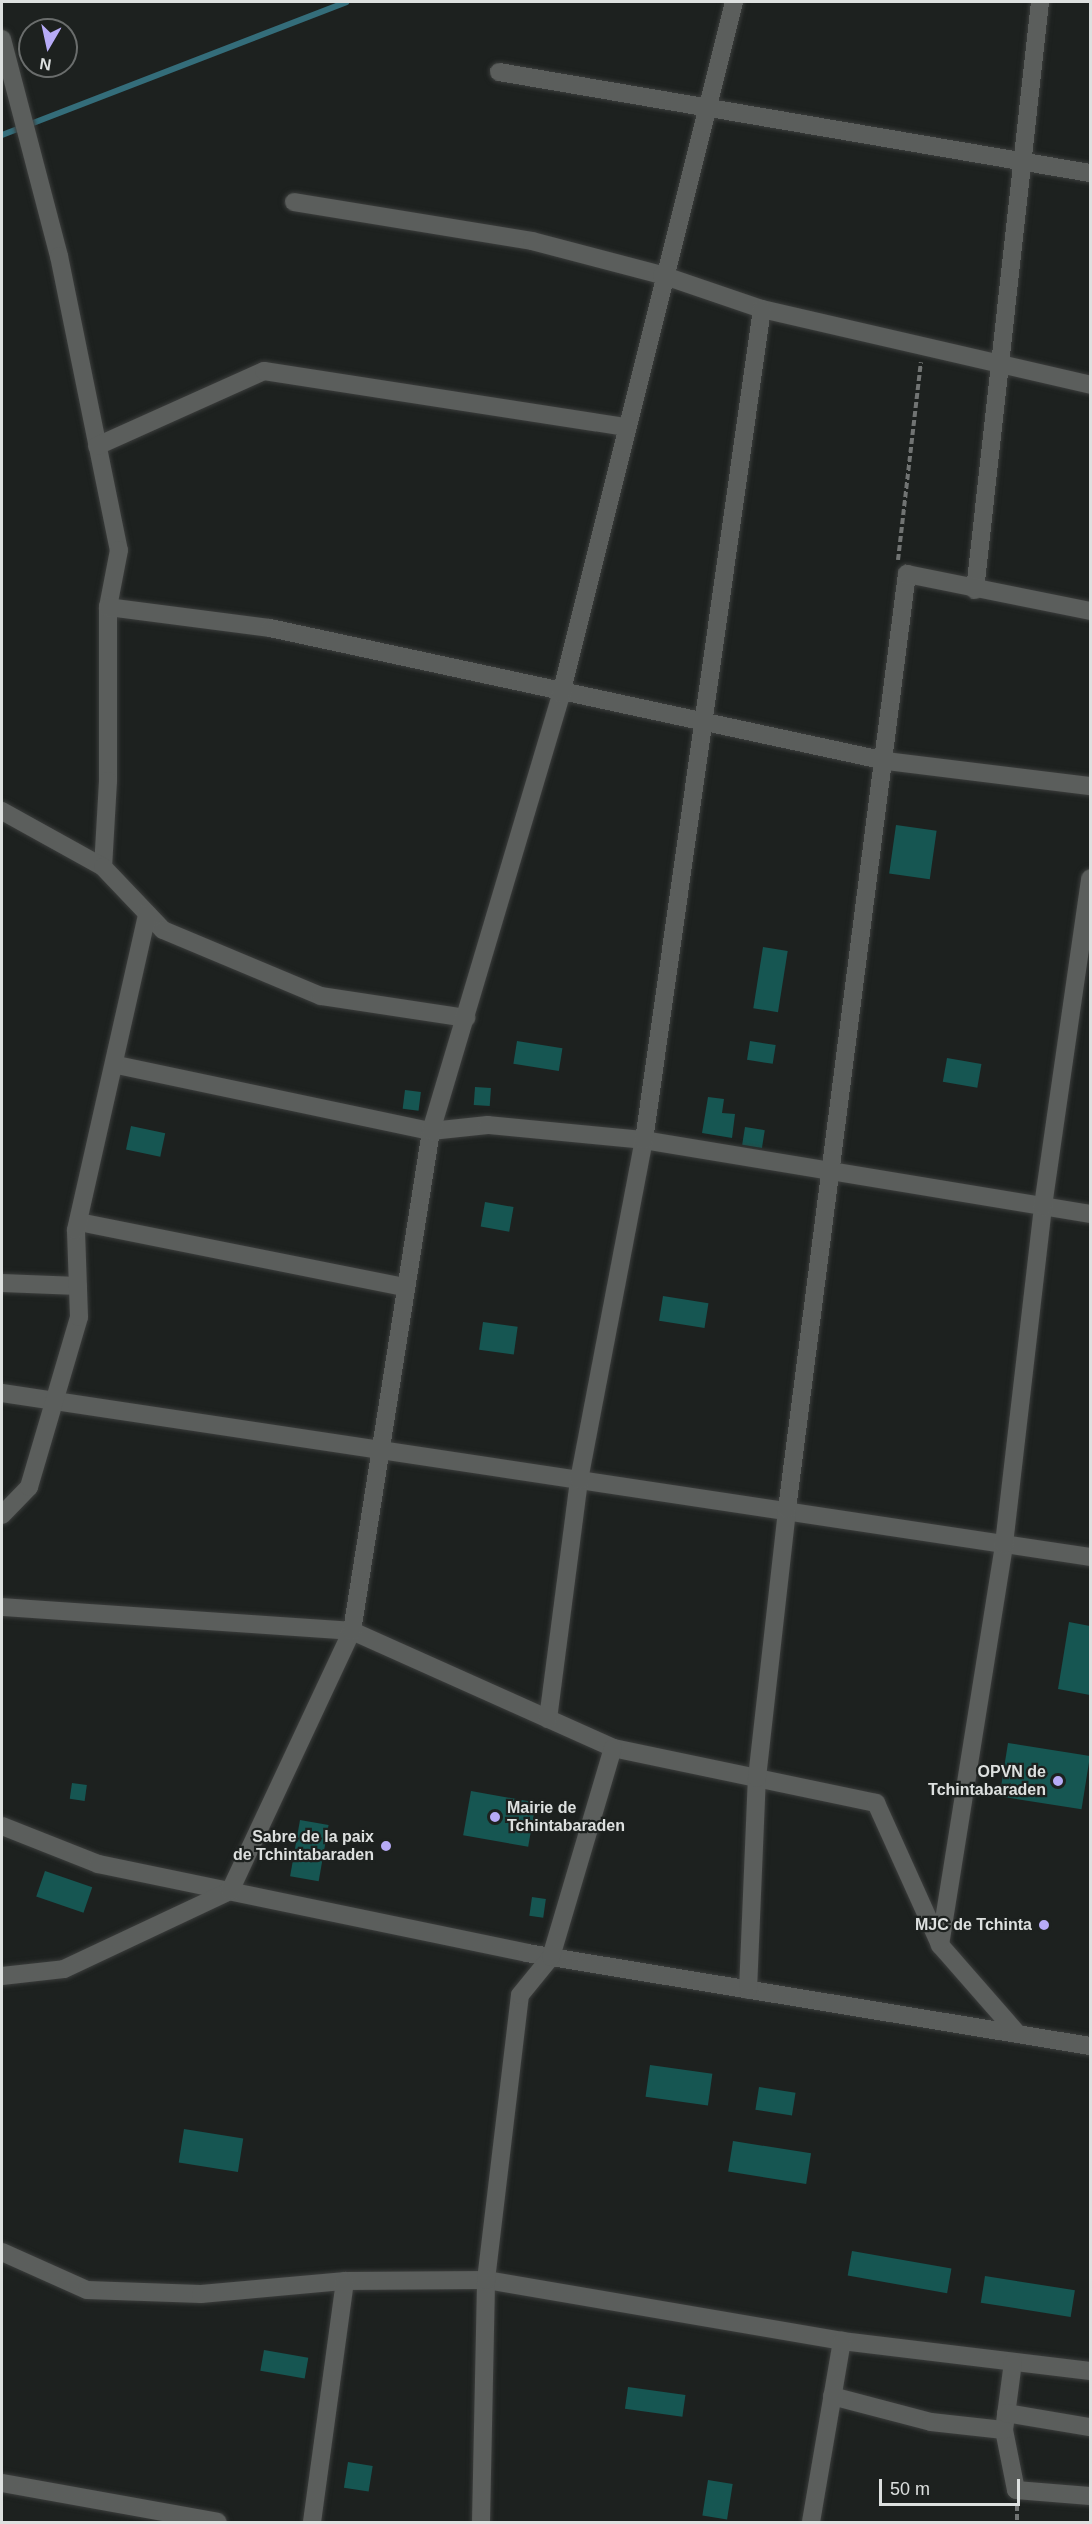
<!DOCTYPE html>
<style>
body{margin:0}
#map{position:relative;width:1092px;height:2524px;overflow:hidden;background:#1d211f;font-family:Helvetica,sans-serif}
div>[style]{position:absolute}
.stream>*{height:6px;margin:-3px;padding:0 3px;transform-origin:3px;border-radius:3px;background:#346d7a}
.building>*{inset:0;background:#165652;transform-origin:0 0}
.path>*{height:4px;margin-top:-2px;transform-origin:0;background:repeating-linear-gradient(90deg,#717473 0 6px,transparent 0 9px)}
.roads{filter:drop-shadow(0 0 2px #3b3d3c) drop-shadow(0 0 2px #3b3d3c)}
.street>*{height:18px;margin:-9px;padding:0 9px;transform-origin:9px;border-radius:9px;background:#5b5e5c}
.dots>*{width:16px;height:16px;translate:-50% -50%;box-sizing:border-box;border:3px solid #1d211f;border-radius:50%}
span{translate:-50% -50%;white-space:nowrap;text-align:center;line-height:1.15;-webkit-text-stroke:4.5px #1d211f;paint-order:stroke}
.poi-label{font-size:16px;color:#dde0df;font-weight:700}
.right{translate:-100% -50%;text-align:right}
.left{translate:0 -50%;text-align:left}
.frame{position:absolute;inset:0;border:3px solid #dde0df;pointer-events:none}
.north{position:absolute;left:18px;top:18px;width:60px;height:60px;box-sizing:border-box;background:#1d211f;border:2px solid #6a6d6c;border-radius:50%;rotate:189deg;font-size:16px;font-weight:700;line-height:24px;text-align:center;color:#dde0df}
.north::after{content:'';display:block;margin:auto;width:21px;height:27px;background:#b7abf7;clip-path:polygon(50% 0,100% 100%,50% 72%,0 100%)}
.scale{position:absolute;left:879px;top:2479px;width:141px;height:27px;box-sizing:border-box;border:3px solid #dde0df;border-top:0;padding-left:8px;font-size:18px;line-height:21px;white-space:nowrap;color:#dde0df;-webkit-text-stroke:4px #1d211f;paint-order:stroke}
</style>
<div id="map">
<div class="stream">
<i style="left:2px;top:135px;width:369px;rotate:-21.1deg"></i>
</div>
<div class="building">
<i style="left:896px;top:825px;width:41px;height:49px;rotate:8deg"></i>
<i style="left:763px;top:947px;width:25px;height:62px;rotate:9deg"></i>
<i style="left:517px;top:1041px;width:46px;height:23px;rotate:9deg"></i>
<i style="left:750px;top:1041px;width:26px;height:19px;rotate:9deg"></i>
<i style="left:947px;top:1058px;width:35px;height:24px;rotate:10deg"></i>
<i style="left:475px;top:1087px;width:16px;height:18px;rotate:4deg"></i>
<i style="left:405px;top:1090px;width:16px;height:19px;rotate:7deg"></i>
<i style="clip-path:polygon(708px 1097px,724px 1099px,722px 1113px,735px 1114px,732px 1138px,702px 1133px)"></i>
<i style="left:131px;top:1126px;width:35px;height:24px;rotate:12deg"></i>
<i style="left:745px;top:1127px;width:20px;height:18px;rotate:9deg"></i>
<i style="left:485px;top:1202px;width:29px;height:25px;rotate:10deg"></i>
<i style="left:663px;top:1296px;width:46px;height:25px;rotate:9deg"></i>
<i style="left:483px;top:1322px;width:35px;height:28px;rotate:8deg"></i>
<i style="clip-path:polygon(1069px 1622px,1090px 1626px,1090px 1695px,1058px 1689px)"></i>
<i style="left:1008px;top:1743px;width:83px;height:54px;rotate:9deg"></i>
<i style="left:72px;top:1783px;width:15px;height:16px;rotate:8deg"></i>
<i style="left:471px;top:1791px;width:66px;height:45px;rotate:10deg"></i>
<i style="left:300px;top:1820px;width:29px;height:57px;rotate:10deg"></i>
<i style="left:45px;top:1871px;width:50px;height:27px;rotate:19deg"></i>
<i style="left:532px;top:1897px;width:14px;height:19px;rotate:8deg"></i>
<i style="left:650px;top:2065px;width:63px;height:32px;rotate:8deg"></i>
<i style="left:759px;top:2087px;width:37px;height:23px;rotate:9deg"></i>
<i style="left:184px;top:2129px;width:60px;height:34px;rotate:9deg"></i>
<i style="left:733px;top:2141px;width:79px;height:31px;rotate:9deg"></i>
<i style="left:852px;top:2251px;width:101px;height:25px;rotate:10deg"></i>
<i style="left:985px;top:2276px;width:91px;height:27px;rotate:9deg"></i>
<i style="left:264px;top:2350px;width:45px;height:21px;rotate:10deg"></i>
<i style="left:628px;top:2387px;width:58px;height:22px;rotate:8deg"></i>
<i style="left:348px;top:2462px;width:25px;height:26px;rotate:9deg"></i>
<i style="left:708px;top:2480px;width:25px;height:36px;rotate:9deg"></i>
</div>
<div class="path">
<i style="left:898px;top:560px;width:199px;rotate:-83.4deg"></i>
<i style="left:1017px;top:2505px;width:17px;rotate:90deg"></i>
</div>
<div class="roads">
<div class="street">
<i style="left:2px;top:39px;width:224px;rotate:75.3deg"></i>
<i style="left:59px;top:256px;width:300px;rotate:78.5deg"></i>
<i style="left:119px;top:550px;width:58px;rotate:100.9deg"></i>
<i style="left:108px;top:607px;width:174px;rotate:90deg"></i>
<i style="left:108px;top:781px;width:86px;rotate:93.3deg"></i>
<i style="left:499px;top:72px;width:600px;rotate:9.7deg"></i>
<i style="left:294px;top:202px;width:241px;rotate:9.3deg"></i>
<i style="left:532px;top:241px;width:134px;rotate:14.7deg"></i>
<i style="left:662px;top:275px;width:106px;rotate:18.8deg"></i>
<i style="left:762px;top:309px;width:337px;rotate:13deg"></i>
<i style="left:97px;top:446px;width:183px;rotate:-24.2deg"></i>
<i style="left:264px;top:371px;width:365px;rotate:8.8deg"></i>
<i style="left:975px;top:590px;width:592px;rotate:-83.69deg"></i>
<i style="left:108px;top:607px;width:163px;rotate:7.4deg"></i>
<i style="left:270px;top:628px;width:630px;rotate:12.18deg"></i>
<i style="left:886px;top:761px;width:206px;rotate:7deg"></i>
<i style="left:2px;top:811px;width:115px;rotate:29deg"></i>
<i style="left:103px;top:867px;width:87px;rotate:46.4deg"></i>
<i style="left:163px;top:930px;width:171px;rotate:22.7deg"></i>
<i style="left:321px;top:996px;width:147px;rotate:8.6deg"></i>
<i style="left:117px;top:1065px;width:321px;rotate:11.9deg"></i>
<i style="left:431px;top:1131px;width:57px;rotate:-6deg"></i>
<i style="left:488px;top:1125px;width:157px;rotate:5.5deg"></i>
<i style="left:644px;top:1140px;width:452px;rotate:9.4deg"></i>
<i style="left:79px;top:1222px;width:332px;rotate:11.3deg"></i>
<i style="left:2px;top:1283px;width:76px;rotate:2.3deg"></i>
<i style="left:2px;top:1393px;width:1100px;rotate:8.57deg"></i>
<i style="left:2px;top:1515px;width:39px;rotate:-46deg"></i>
<i style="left:29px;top:1487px;width:177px;rotate:-73.6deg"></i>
<i style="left:79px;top:1317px;width:87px;rotate:-92deg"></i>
<i style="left:76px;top:1230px;width:324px;rotate:-77.3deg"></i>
<i style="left:2px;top:1607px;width:351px;rotate:3.9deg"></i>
<i style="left:352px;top:1631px;width:286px;rotate:24.1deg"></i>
<i style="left:613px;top:1748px;width:269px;rotate:11.8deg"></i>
<i style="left:876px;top:1803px;width:156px;rotate:65.7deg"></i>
<i style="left:940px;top:1945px;width:118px;rotate:48.8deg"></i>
<i style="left:548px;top:1719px;width:241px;rotate:-82.6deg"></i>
<i style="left:579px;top:1480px;width:346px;rotate:-79.2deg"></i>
<i style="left:644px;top:1140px;width:839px;rotate:-81.92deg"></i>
<i style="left:2px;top:1826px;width:103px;rotate:21.6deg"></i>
<i style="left:98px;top:1864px;width:438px;rotate:11.7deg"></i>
<i style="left:527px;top:1953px;width:571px;rotate:9.38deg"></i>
<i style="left:940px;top:1945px;width:406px;rotate:-80.9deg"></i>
<i style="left:1004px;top:1544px;width:340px;rotate:-83.4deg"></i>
<i style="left:1043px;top:1206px;width:331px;rotate:-81.8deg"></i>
<i style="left:2px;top:1976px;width:62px;rotate:-6.4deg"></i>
<i style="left:64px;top:1969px;width:183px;rotate:-25.2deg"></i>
<i style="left:230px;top:1891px;width:287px;rotate:-64.9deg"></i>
<i style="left:352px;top:1631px;width:506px;rotate:-81.02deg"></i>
<i style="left:431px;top:1131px;width:456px;rotate:-73.4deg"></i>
<i style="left:561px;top:694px;width:713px;rotate:-75.96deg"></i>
<i style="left:748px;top:1990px;width:212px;rotate:-87.6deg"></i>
<i style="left:757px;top:1778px;width:271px;rotate:-83.6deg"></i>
<i style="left:787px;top:1509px;width:943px;rotate:-82.69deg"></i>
<i style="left:907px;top:574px;width:187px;rotate:11.4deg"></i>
<i style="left:2px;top:2252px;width:93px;rotate:24.1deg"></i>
<i style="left:87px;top:2290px;width:114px;rotate:2deg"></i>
<i style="left:201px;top:2294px;width:145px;rotate:-5.2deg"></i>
<i style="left:345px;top:2281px;width:141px;rotate:-0.4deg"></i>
<i style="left:486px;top:2280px;width:361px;rotate:9.7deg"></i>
<i style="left:842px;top:2341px;width:250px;rotate:6.9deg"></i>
<i style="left:1013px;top:2362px;width:69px;rotate:97.5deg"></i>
<i style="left:1004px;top:2430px;width:61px;rotate:78.7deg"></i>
<i style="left:1016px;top:2490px;width:74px;rotate:4.6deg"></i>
<i style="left:832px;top:2396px;width:102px;rotate:14.7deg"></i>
<i style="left:931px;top:2422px;width:73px;rotate:6.3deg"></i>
<i style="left:1006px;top:2413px;width:85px;rotate:9.5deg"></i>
<i style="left:2px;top:2483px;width:219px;rotate:10.2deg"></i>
<i style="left:312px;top:2522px;width:243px;rotate:-82.2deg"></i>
<i style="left:481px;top:2522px;width:242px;rotate:-88.8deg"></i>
<i style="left:486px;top:2280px;width:287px;rotate:-83.2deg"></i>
<i style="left:520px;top:1995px;width:49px;rotate:-50.8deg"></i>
<i style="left:551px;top:1957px;width:218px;rotate:-73.5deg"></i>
<i style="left:811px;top:2522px;width:184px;rotate:-80.3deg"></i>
</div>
</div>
<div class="dots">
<i style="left:1058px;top:1781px;background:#b7abf7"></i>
<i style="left:495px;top:1817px;background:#b7abf7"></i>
<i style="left:386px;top:1846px;background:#b7abf7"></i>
<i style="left:1044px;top:1925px;background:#b7abf7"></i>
</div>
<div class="poi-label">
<span class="right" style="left:1046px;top:1781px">OPVN de<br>Tchintabaraden</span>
<span class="left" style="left:507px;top:1817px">Mairie de<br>Tchintabaraden</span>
<span class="right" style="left:374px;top:1846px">Sabre de la paix<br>de Tchintabaraden</span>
<span class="right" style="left:1032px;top:1925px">MJC de Tchinta</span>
</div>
<div class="frame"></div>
<div class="north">N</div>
<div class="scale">50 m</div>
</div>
